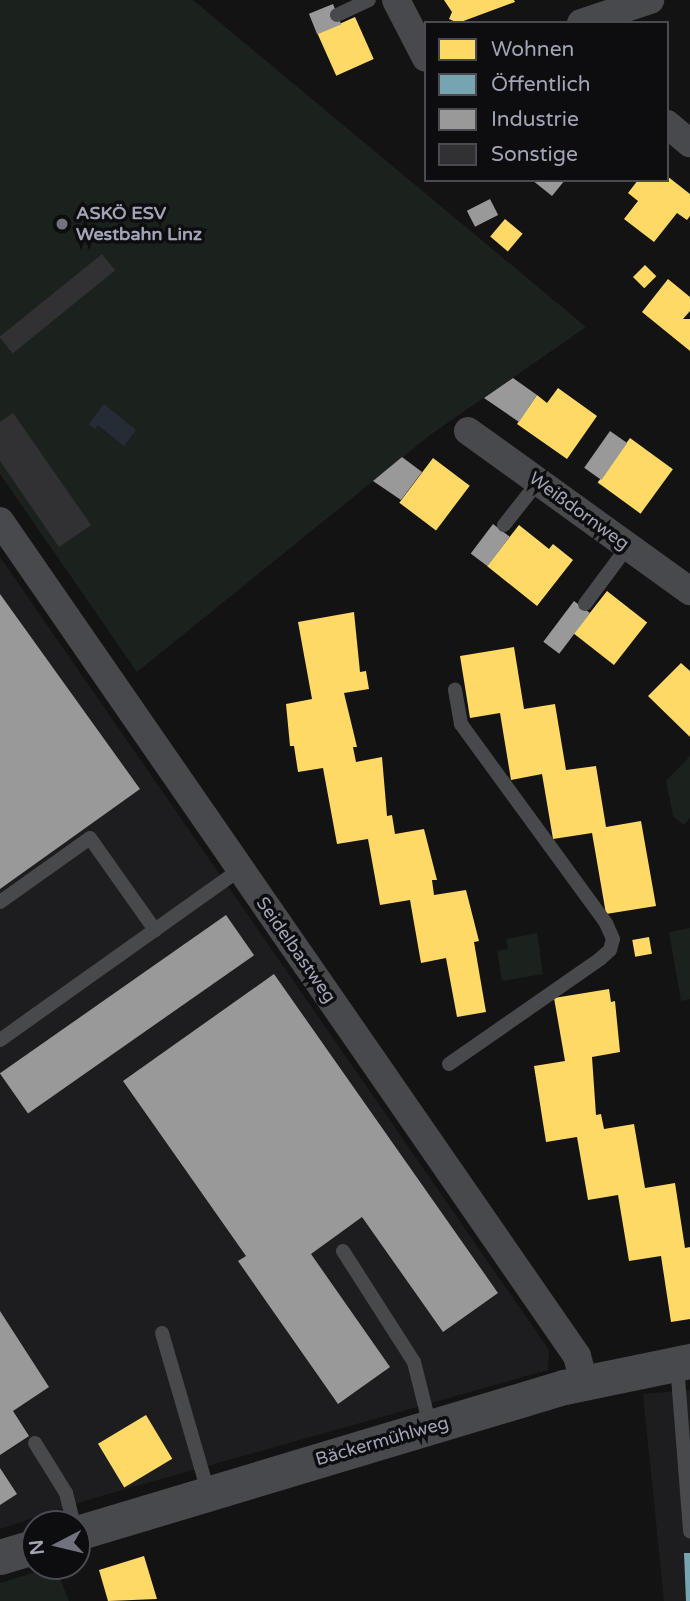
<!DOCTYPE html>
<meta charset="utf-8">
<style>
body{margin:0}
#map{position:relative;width:690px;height:1601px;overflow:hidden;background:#131313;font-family:"Varela Round",sans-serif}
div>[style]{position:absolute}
.built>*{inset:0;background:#1d1d1f}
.green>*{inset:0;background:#1b221d}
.water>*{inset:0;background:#252c35}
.homes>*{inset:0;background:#ffd966;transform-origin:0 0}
.public>*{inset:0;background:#76a5af}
.industry>*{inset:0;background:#999;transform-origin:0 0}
.building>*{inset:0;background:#313133;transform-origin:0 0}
.service>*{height:14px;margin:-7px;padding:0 7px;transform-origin:7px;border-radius:7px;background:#48494d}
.minor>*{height:28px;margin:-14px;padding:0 14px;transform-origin:14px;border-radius:14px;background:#48494d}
.tertiary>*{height:35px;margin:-17.5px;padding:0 17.5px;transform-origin:17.5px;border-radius:17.5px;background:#48494d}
.dots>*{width:19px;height:19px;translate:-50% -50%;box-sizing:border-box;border:4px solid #0d0d0f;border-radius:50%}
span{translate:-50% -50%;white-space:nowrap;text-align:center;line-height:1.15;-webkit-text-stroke:7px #0d0d0f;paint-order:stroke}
.poi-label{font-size:18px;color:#a2a5b6;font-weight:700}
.left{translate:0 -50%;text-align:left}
.street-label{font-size:18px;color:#a2a5b6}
.legend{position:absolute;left:424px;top:21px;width:245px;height:161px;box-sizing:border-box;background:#0d0d0f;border:2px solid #494a52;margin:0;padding:9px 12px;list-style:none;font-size:21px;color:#a2a5b6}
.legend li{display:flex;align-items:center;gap:14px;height:35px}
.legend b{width:35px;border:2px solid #494a52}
.north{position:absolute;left:21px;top:1510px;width:70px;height:70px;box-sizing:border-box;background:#0d0d0f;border:2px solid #494a52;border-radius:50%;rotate:263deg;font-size:19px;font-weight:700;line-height:28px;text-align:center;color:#a2a5b6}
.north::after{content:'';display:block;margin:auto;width:24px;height:32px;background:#70727d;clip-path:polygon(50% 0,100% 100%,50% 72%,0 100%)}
</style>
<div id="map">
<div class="built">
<i style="clip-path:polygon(0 557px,549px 1350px,548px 1370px,94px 1498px,0 1529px)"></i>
<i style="clip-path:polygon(690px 1390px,690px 1601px,664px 1601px,643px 1394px)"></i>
</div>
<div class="green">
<i style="clip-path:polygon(0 0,193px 0,586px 327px,430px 435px,137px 672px,0 474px)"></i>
<i style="clip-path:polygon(690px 756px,690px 818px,684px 825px,673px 816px,666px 781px)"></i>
<i style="clip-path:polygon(690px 928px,690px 999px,681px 1001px,669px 932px)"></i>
<i style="clip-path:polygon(537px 933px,543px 974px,502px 981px,497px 951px,508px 949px,506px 939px)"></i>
<i style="clip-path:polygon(55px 1566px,69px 1601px,0 1601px,0 1583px)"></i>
</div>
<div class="water">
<i style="clip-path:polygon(104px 404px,136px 430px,124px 446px,98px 425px,95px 429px,89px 424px)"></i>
</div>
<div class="homes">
<i style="clip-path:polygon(444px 0,514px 0,515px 2px,458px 23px,449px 19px,452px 12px)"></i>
<i style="left:355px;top:17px;width:46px;height:41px;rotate:66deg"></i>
<i style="clip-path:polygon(667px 176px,690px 194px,690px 216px,687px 220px,677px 213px,654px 242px,624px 219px,638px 201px,628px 193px,638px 180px,667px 180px)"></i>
<i style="left:505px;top:219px;width:23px;height:23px;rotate:40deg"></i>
<i style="left:645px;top:265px;width:16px;height:17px;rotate:45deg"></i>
<i style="clip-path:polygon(668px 279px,690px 297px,690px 311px,683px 319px,690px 319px,690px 351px,642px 312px)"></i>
<i style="clip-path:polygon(558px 388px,597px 416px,567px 459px,517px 424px,537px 395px,547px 403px)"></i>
<i style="left:630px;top:438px;width:53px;height:55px;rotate:36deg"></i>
<i style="left:433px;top:458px;width:46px;height:56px;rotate:37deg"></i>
<i style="clip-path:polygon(519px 525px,549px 549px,553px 544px,573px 560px,537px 606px,487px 566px)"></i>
<i style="left:607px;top:591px;width:51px;height:54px;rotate:38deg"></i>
<i style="clip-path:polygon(354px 612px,360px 672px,366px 671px,369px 689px,344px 693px,357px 747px,353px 747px,356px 762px,382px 757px,387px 816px,392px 815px,395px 834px,424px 829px,437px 880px,432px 880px,434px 895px,466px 890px,479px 941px,474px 942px,486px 1012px,457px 1017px,446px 958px,421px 963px,410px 900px,380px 905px,368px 839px,337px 844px,323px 768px,298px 772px,294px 746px,290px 746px,286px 704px,312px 699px,298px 622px)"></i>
<i style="clip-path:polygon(514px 647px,524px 709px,555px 704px,566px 770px,596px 766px,606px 827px,641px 821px,656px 906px,606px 914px,592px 833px,553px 839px,542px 774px,511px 780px,500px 713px,470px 718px,460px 656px)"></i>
<i style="clip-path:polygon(681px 663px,690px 671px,690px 737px,648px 696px)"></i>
<i style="left:649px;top:937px;width:17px;height:17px;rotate:80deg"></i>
<i style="clip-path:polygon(609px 989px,611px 1002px,615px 1001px,620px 1052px,592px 1057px,596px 1115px,601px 1114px,604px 1129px,634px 1124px,645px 1188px,675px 1183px,685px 1248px,690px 1247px,690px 1319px,671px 1322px,661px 1256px,629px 1261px,618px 1195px,588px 1200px,577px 1137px,546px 1142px,534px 1066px,565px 1061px,554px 998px)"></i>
<i style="left:146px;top:1415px;width:51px;height:56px;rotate:59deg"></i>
<i style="clip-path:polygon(144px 1556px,157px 1599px,108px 1601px,99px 1570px)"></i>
</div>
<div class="public">
<i style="clip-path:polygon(684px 1553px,690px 1553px,690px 1601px,686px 1601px)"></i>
</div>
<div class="industry">
<i style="left:333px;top:4px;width:22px;height:26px;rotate:68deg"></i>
<i style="clip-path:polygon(532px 180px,565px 180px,552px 196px)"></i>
<i style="left:490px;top:199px;width:18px;height:26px;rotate:63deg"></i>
<i style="clip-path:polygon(513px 378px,537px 395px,519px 422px,484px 398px)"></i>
<i style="left:610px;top:431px;width:21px;height:45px;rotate:35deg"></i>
<i style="clip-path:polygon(402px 457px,422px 472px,401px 500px,373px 481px)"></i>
<i style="left:493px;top:524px;width:21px;height:37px;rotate:37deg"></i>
<i style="clip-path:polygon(0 594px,140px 789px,0 889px)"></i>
<i style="left:574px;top:601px;width:20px;height:51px;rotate:37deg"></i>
<i style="left:226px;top:915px;width:49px;height:276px;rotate:55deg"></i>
<i style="clip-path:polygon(274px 974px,498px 1293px,443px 1332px,362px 1217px,311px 1254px,390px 1367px,338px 1404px,238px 1261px,246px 1256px,123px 1081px)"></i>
<i style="clip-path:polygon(0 1311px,49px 1387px,13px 1411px,29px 1436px,0 1455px)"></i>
<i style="clip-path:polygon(0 1468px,17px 1494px,0 1505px)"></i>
</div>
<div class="building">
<i style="left:102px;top:254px;width:21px;height:132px;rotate:51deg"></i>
<i style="clip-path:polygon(13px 413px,91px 525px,59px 547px,0 461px,0 422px)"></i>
</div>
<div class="service">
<i style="left:337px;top:15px;width:35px;rotate:-25deg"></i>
<i style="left:504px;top:525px;width:55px;rotate:-51.7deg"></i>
<i style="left:585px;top:604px;width:72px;rotate:-53.4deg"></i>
<i style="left:0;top:902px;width:110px;rotate:-35.4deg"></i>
<i style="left:90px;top:838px;width:113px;rotate:54.8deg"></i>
<i style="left:0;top:1040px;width:296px;rotate:-35.4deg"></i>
<i style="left:449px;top:1064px;width:184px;rotate:-34.8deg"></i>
<i style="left:600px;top:959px;width:13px;rotate:-42deg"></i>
<i style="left:610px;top:950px;width:11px;rotate:-75deg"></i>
<i style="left:613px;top:939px;width:17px;rotate:-114deg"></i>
<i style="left:606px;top:923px;width:246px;rotate:-126.1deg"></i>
<i style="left:461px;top:724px;width:35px;rotate:-100deg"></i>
<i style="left:343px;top:1251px;width:132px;rotate:57.4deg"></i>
<i style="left:414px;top:1362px;width:66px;rotate:76deg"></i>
<i style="left:162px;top:1333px;width:165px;rotate:73.8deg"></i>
<i style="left:677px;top:1365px;width:167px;rotate:85.5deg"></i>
<i style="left:35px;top:1443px;width:59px;rotate:58.2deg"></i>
<i style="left:66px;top:1493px;width:32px;rotate:76deg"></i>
</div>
<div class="minor">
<i style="left:396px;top:0;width:65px;rotate:62.7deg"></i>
<i style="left:581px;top:23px;width:73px;rotate:-18.4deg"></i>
<i style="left:667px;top:124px;width:30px;rotate:40deg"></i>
<i style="left:468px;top:431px;width:274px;rotate:35.8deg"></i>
<i style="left:0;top:521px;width:1015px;rotate:55.35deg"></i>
<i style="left:577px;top:1356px;width:28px;rotate:75deg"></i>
</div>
<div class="tertiary">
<i style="left:77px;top:1533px;width:508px;rotate:-16.69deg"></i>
<i style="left:564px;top:1387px;width:129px;rotate:-11.7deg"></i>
<i style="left:0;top:1557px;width:37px;rotate:-17deg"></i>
</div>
<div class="dots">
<i style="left:62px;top:224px;background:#70727d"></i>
</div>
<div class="poi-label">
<span class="left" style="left:76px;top:224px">ASKÖ ESV<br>Westbahn Linz</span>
</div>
<div class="street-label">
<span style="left:579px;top:511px;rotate:36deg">Weißdornweg</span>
<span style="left:296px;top:950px;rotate:55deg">Seidelbastweg</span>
<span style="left:382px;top:1441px;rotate:-16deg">Bäckermühlweg</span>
</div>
<ul class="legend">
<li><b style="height:19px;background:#ffd966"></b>Wohnen</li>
<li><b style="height:19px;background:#76a5af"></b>Öffentlich</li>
<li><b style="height:19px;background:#999"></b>Industrie</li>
<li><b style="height:19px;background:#313133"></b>Sonstige</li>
</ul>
<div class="north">N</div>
</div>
